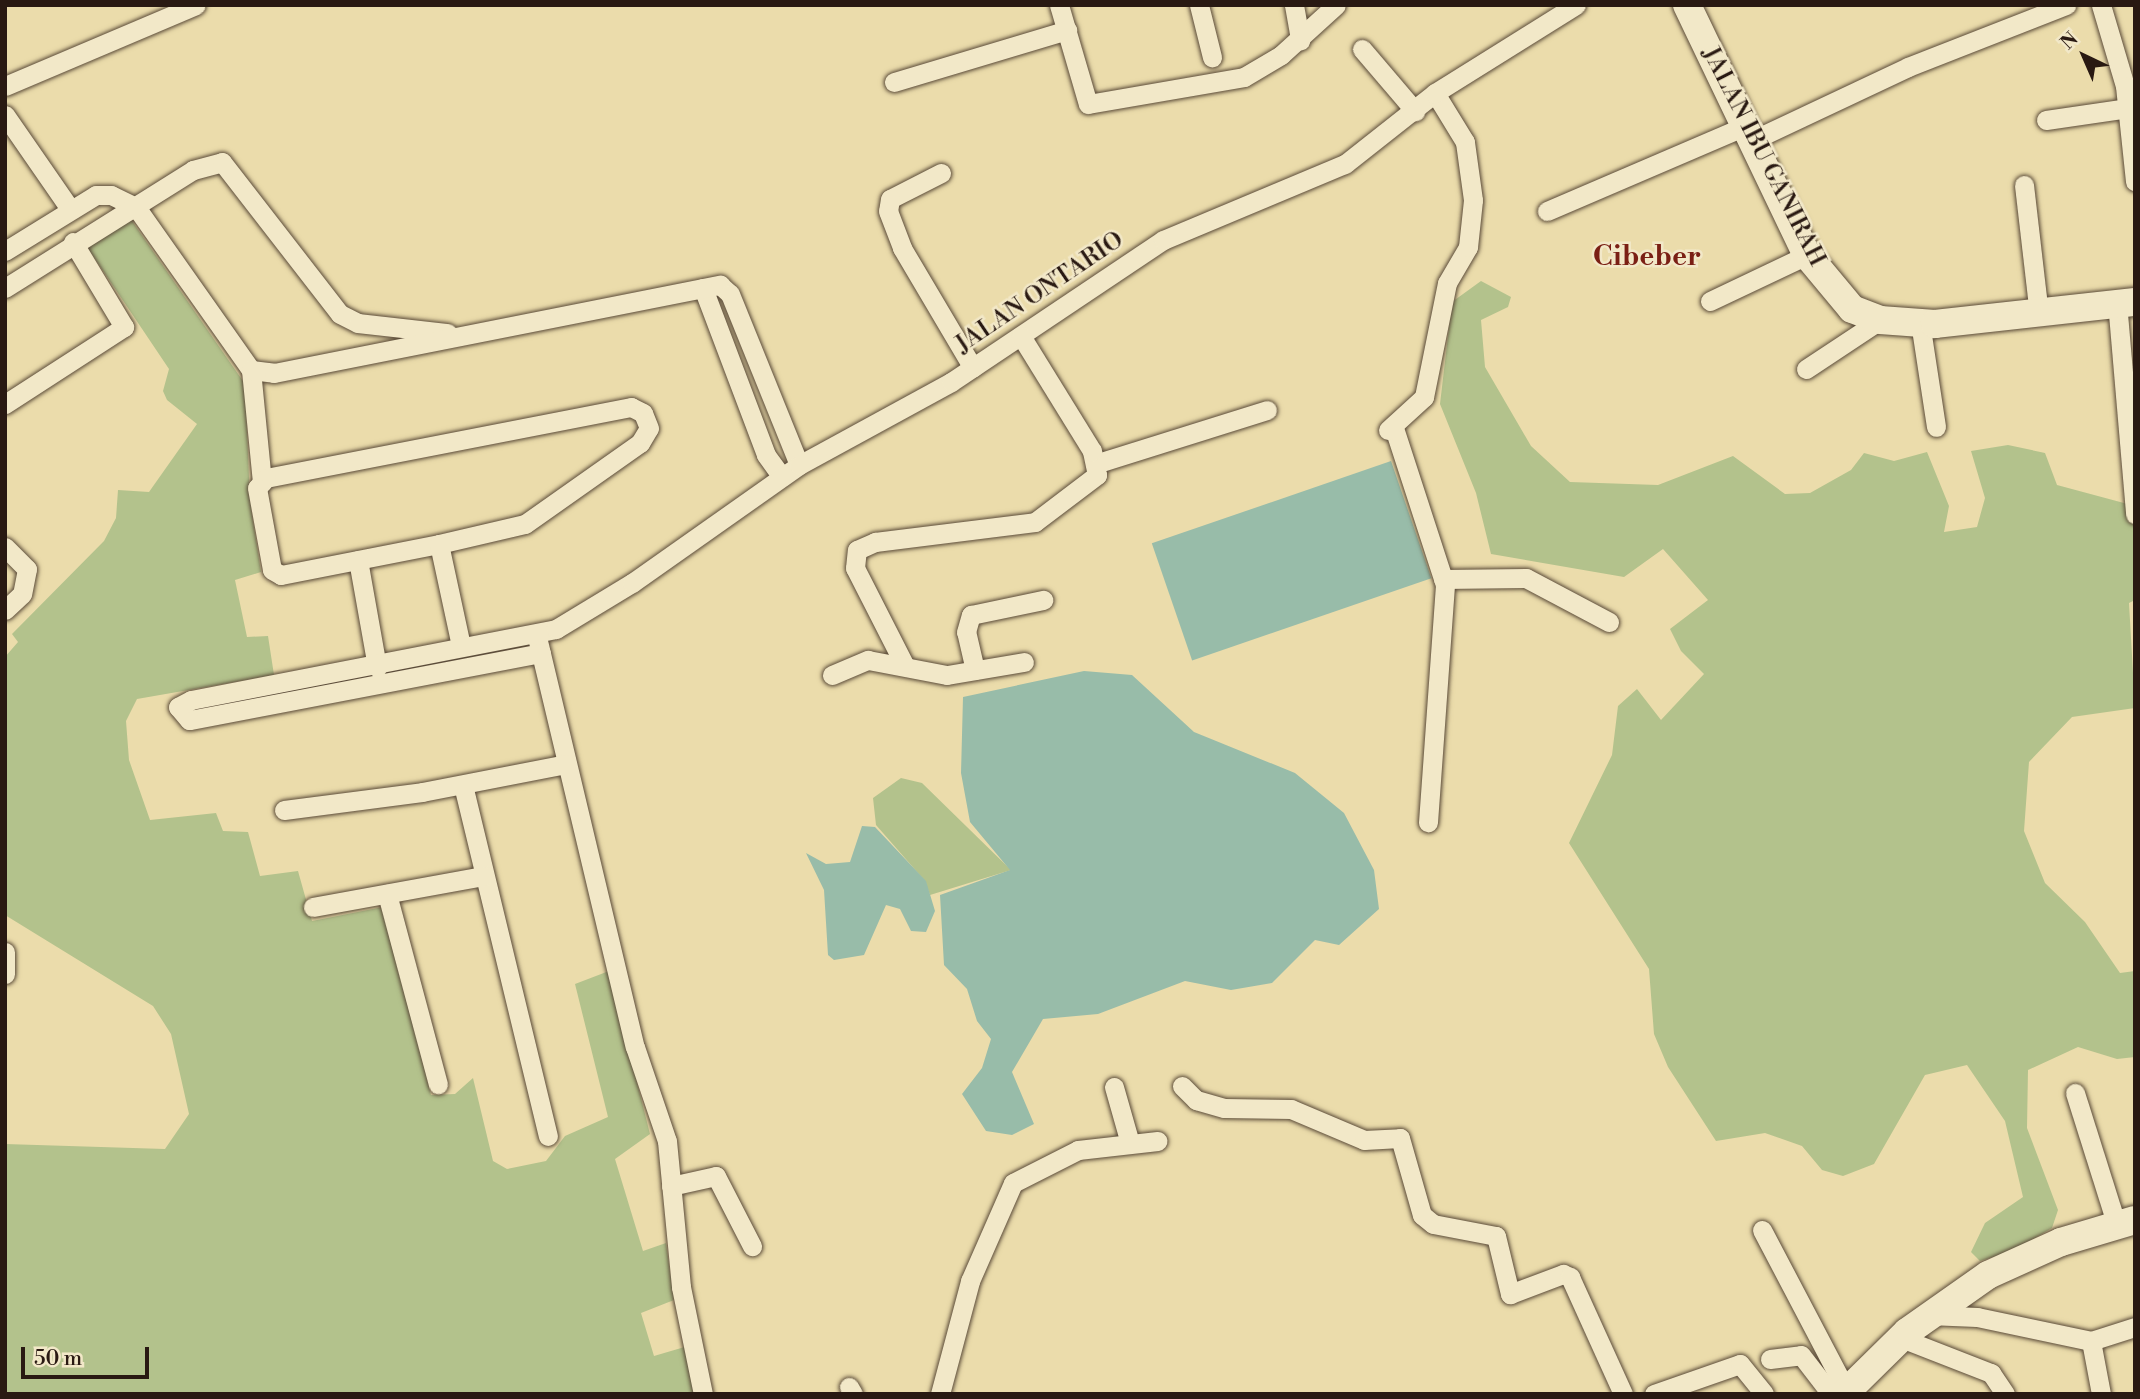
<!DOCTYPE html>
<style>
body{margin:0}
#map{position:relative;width:2140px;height:1399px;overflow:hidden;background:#ebdcab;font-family:"Libre Bodoni",serif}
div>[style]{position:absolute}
.green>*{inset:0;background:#b3c28c}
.water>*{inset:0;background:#98bca9;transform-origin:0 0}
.roads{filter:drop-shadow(0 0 2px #5a4a38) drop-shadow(0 0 2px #5a4a38)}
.street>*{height:19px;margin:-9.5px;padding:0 9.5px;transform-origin:9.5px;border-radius:9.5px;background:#f2e8c8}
.secondary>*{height:28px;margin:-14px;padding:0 14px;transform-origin:14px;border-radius:14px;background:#f2e8c8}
span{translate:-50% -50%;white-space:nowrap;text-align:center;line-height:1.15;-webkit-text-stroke:5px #f2e8c8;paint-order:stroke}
.street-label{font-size:24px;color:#291912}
.quarter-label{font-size:28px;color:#7a1f14;font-weight:700}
.frame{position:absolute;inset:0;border:7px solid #291912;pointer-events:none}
.north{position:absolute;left:2049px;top:21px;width:70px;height:70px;-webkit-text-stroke:5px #f2e8c8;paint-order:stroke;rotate:316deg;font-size:19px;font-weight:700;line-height:28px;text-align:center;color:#291912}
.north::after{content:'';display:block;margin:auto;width:24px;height:32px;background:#291912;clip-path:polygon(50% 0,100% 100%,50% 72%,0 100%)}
.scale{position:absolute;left:21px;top:1347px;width:128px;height:32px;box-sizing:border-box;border:4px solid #291912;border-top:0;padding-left:9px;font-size:21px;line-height:24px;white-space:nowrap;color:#291912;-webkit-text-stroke:5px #f2e8c8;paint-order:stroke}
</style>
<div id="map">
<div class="green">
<i style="clip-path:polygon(123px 221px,132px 221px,245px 384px,250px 501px,261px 572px,235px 580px,247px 637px,268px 636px,274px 675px,137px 699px,126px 721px,129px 760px,150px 820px,216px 813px,223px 831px,248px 832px,260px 876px,298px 871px,312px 921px,383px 907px,431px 1095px,455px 1094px,473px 1078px,493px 1161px,507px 1169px,546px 1161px,565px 1136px,608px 1117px,575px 984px,609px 971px,650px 1134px,615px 1159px,643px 1251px,666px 1243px,674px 1300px,641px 1313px,654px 1356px,688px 1346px,702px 1394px,5px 1394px,5px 1144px,165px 1149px,189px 1114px,171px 1034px,153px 1006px,5px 915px,5px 657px,18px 642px,12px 634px,104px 541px,116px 518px,118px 490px,149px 492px,197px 424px,167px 400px,163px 391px,169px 369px,87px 247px)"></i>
<i style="clip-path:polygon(1481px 281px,1511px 297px,1508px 307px,1481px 320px,1485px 367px,1531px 446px,1570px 482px,1658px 485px,1733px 456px,1785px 494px,1810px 493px,1851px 470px,1864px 453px,1894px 461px,1927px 452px,1949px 506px,1944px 532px,1977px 527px,1985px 498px,1971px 451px,2008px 445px,2045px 453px,2057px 485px,2135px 506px,2135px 600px,2129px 603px,2135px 708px,2072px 717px,2029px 762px,2024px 831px,2045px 883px,2085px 922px,2120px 973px,2135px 971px,2135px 1057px,2117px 1059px,2078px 1047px,2028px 1070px,2027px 1128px,2058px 1210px,2052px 1228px,2013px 1251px,1980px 1261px,1971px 1252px,1985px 1223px,2023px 1197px,2005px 1121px,1967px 1065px,1925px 1075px,1874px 1164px,1843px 1176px,1822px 1170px,1802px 1146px,1765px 1133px,1716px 1141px,1668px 1067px,1654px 1034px,1649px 969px,1569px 843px,1612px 755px,1618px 706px,1637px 689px,1661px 720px,1704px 674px,1681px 651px,1670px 629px,1708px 600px,1663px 549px,1624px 577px,1491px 554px,1476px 493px,1440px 404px,1452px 302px)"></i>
<i style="clip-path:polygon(901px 778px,922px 783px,1011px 870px,930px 895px,925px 881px,876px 825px,873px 798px)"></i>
</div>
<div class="water">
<i style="left:1391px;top:461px;width:124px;height:253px;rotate:71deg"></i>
<i style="clip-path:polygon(1084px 671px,1132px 675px,1194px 732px,1295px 773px,1344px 813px,1374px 870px,1379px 909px,1339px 945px,1315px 940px,1272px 983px,1231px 990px,1185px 981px,1098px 1014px,1043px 1019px,1012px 1072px,1034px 1124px,1012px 1135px,986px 1131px,962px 1094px,982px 1068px,991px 1039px,977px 1021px,967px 989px,944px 965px,940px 895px,1010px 870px,970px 822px,961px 773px,963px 697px)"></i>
<i style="clip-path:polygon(862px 826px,875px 827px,926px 881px,935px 911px,926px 932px,911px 931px,900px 909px,886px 905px,864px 955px,834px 960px,828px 955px,824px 890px,806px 853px,826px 864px,850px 862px)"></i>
</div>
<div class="roads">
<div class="street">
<i style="left:1059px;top:5px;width:103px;rotate:73.7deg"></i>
<i style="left:1088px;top:104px;width:158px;rotate:-9.8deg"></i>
<i style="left:1244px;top:77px;width:43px;rotate:-30.7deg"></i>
<i style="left:1281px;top:55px;width:74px;rotate:-42.3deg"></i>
<i style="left:1199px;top:5px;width:54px;rotate:76deg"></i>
<i style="left:1294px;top:5px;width:36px;rotate:80deg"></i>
<i style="left:2101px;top:5px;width:84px;rotate:73.5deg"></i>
<i style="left:2125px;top:86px;width:96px;rotate:84deg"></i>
<i style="left:1362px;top:49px;width:82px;rotate:49.5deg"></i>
<i style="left:894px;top:82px;width:181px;rotate:-16.7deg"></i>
<i style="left:5px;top:86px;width:207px;rotate:-23deg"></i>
<i style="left:5px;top:115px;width:114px;rotate:55.3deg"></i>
<i style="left:2046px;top:120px;width:83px;rotate:-8.3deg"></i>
<i style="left:1753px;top:140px;width:171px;rotate:-25.2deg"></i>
<i style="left:1908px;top:67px;width:170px;rotate:-21.4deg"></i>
<i style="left:941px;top:173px;width:57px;rotate:153deg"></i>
<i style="left:890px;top:199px;width:12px;rotate:99deg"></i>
<i style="left:888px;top:211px;width:40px;rotate:69deg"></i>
<i style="left:902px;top:248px;width:139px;rotate:59.4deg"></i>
<i style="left:2024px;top:185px;width:130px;rotate:83.4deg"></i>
<i style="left:1547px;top:211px;width:215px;rotate:-23.2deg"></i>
<i style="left:5px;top:251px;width:107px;rotate:-31.6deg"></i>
<i style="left:96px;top:195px;width:15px"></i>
<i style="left:111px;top:195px;width:28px;rotate:26deg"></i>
<i style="left:136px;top:207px;width:199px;rotate:54.8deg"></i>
<i style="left:251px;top:370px;width:113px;rotate:84.4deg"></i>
<i style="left:5px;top:288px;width:222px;rotate:-32.1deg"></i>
<i style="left:193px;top:170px;width:30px;rotate:-15deg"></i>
<i style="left:222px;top:162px;width:192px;rotate:52.2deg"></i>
<i style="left:340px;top:314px;width:20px;rotate:27deg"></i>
<i style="left:358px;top:323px;width:90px;rotate:6.4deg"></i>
<i style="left:703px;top:288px;width:178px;rotate:69.3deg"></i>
<i style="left:766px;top:455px;width:27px;rotate:54deg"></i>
<i style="left:1710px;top:301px;width:107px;rotate:-25.4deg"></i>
<i style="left:2117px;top:302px;width:213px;rotate:85.1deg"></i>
<i style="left:1920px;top:322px;width:106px;rotate:81.3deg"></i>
<i style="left:1806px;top:369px;width:89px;rotate:-33.5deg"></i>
<i style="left:251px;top:370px;width:23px;rotate:7deg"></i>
<i style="left:274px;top:373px;width:455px;rotate:-11.2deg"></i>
<i style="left:720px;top:285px;width:13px;rotate:42deg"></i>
<i style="left:730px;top:294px;width:184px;rotate:68deg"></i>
<i style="left:5px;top:404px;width:142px;rotate:-32.9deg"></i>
<i style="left:124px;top:327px;width:99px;rotate:-121deg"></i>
<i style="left:1394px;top:428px;width:165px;rotate:72deg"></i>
<i style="left:1445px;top:585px;width:238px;rotate:94.1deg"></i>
<i style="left:1388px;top:430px;width:49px;rotate:-42.5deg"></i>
<i style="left:1424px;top:397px;width:116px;rotate:-78.6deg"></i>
<i style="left:1447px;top:283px;width:42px;rotate:-59.7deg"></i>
<i style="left:1468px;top:247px;width:47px;rotate:-83.9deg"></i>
<i style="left:1473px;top:200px;width:59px;rotate:-97.9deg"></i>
<i style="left:1465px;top:142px;width:57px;rotate:-121.5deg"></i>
<i style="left:1098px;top:463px;width:177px;rotate:-17.4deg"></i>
<i style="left:439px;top:544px;width:88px;rotate:-13.1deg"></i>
<i style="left:525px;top:524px;width:141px;rotate:-35.2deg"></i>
<i style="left:640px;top:443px;width:17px;rotate:-59deg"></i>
<i style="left:649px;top:428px;width:16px;rotate:-112deg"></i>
<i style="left:643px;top:413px;width:13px;rotate:-153deg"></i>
<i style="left:631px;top:407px;width:372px;rotate:169deg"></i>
<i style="left:266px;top:478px;width:13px;rotate:132deg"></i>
<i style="left:257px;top:488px;width:83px;rotate:79.6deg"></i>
<i style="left:272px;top:570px;width:10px;rotate:29deg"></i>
<i style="left:281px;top:575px;width:161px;rotate:-11.1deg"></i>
<i style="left:439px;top:544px;width:104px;rotate:77.8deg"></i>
<i style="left:5px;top:547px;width:31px;rotate:45deg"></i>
<i style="left:27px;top:569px;width:25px;rotate:101deg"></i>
<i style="left:22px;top:594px;width:23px;rotate:137deg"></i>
<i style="left:358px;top:560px;width:109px;rotate:79.9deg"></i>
<i style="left:1443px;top:579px;width:83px;rotate:-0.7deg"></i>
<i style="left:1526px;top:578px;width:94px;rotate:27.9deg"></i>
<i style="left:538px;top:641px;width:417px;rotate:76.6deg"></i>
<i style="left:635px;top:1047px;width:99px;rotate:71.2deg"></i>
<i style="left:667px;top:1141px;width:147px;rotate:84.5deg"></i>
<i style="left:681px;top:1287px;width:109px;rotate:78.4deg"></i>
<i style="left:541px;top:653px;width:358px;rotate:169.2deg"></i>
<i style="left:189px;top:720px;width:17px;rotate:-130deg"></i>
<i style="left:178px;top:707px;width:15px;rotate:-28deg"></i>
<i style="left:191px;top:700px;width:372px;rotate:-11deg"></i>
<i style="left:556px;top:629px;width:89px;rotate:-31.2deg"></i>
<i style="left:632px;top:583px;width:204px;rotate:-35.2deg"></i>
<i style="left:799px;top:465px;width:173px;rotate:-28.6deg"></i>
<i style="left:951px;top:382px;width:255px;rotate:-33.8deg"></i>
<i style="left:1163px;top:240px;width:197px;rotate:-22.7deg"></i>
<i style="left:1345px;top:164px;width:115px;rotate:-38.3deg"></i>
<i style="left:1435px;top:93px;width:166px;rotate:-32deg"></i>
<i style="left:905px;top:666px;width:110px;rotate:-117deg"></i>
<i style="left:855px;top:568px;width:18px;rotate:-84deg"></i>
<i style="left:857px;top:550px;width:20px;rotate:-24deg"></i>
<i style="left:875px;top:542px;width:161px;rotate:-7.1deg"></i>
<i style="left:1035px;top:522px;width:78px;rotate:-37.2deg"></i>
<i style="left:1097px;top:475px;width:25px;rotate:-102deg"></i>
<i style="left:1092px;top:451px;width:135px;rotate:-121.7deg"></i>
<i style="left:975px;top:670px;width:39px;rotate:-103deg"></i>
<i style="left:966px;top:632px;width:18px;rotate:-74deg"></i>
<i style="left:971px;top:615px;width:74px;rotate:-11.8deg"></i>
<i style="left:832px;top:675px;width:39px;rotate:-23deg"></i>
<i style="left:868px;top:660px;width:80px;rotate:10.8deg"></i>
<i style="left:947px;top:675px;width:78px;rotate:-9.6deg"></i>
<i style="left:463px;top:785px;width:361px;rotate:76.4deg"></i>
<i style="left:284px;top:810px;width:139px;rotate:-7.4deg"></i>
<i style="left:422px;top:792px;width:147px;rotate:-11deg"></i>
<i style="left:387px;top:894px;width:197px;rotate:75deg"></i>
<i style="left:313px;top:907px;width:174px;rotate:-10.3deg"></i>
<i style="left:5px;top:952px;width:22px;rotate:90deg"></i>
<i style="left:1182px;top:1086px;width:20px;rotate:45deg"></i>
<i style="left:1196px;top:1100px;width:29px;rotate:16deg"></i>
<i style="left:1224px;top:1108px;width:67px;rotate:0.9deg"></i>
<i style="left:1291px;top:1109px;width:79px;rotate:23deg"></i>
<i style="left:1364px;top:1140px;width:36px;rotate:-3deg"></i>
<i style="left:1400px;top:1138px;width:80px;rotate:74.1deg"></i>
<i style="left:1422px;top:1215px;width:14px;rotate:39deg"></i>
<i style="left:1433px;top:1224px;width:64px;rotate:10.8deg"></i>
<i style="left:1496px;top:1236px;width:60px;rotate:76.4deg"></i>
<i style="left:1510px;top:1294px;width:57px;rotate:-20.7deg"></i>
<i style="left:1563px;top:1274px;width:8px;rotate:23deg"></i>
<i style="left:1570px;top:1277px;width:128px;rotate:65.6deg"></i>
<i style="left:1114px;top:1087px;width:58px;rotate:74.1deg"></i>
<i style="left:2075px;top:1093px;width:136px;rotate:72.5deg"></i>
<i style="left:671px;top:1186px;width:46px;rotate:-12.5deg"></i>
<i style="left:716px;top:1176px;width:79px;rotate:62.8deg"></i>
<i style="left:1762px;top:1230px;width:181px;rotate:62.3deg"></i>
<i style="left:1928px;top:1315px;width:49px;rotate:2.3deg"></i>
<i style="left:1977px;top:1317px;width:116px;rotate:11.9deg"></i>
<i style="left:2091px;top:1341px;width:46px;rotate:-17.7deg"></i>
<i style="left:1901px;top:1338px;width:97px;rotate:21.3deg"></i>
<i style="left:1991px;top:1373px;width:25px;rotate:56deg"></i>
<i style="left:2091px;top:1341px;width:54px;rotate:79.3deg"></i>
<i style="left:1770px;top:1359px;width:31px;rotate:-7deg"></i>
<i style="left:1801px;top:1355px;width:49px;rotate:52.4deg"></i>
<i style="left:849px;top:1387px;width:8px;rotate:60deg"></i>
<i style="left:940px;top:1394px;width:117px;rotate:-75.1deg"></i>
<i style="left:970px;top:1281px;width:107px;rotate:-66.3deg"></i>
<i style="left:1013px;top:1183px;width:73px;rotate:-26.9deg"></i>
<i style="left:1078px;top:1150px;width:80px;rotate:-6.5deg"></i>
<i style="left:1654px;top:1394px;width:91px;rotate:-19.2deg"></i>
<i style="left:1740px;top:1364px;width:38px;rotate:51deg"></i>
</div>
<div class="secondary">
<i style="left:1687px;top:5px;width:277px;rotate:64.4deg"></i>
<i style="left:1807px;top:255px;width:70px;rotate:50.2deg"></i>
<i style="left:1852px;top:309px;width:30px;rotate:21deg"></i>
<i style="left:1880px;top:320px;width:55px;rotate:4.2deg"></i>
<i style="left:1935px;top:324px;width:201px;rotate:-6.3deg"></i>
<i style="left:1844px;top:1394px;width:88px;rotate:-44.5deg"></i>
<i style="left:1907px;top:1332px;width:99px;rotate:-35.1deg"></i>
<i style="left:1988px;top:1275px;width:80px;rotate:-24.3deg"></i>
<i style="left:2061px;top:1242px;width:77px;rotate:-16.6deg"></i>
</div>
</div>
<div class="street-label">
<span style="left:1763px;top:157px;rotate:63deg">JALAN IBU GANIRAH</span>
<span style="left:1040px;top:293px;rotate:-34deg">JALAN ONTARIO</span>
</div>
<div class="quarter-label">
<span style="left:1647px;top:257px">Cibeber</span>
</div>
<div class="frame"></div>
<div class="north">N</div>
<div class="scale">50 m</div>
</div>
